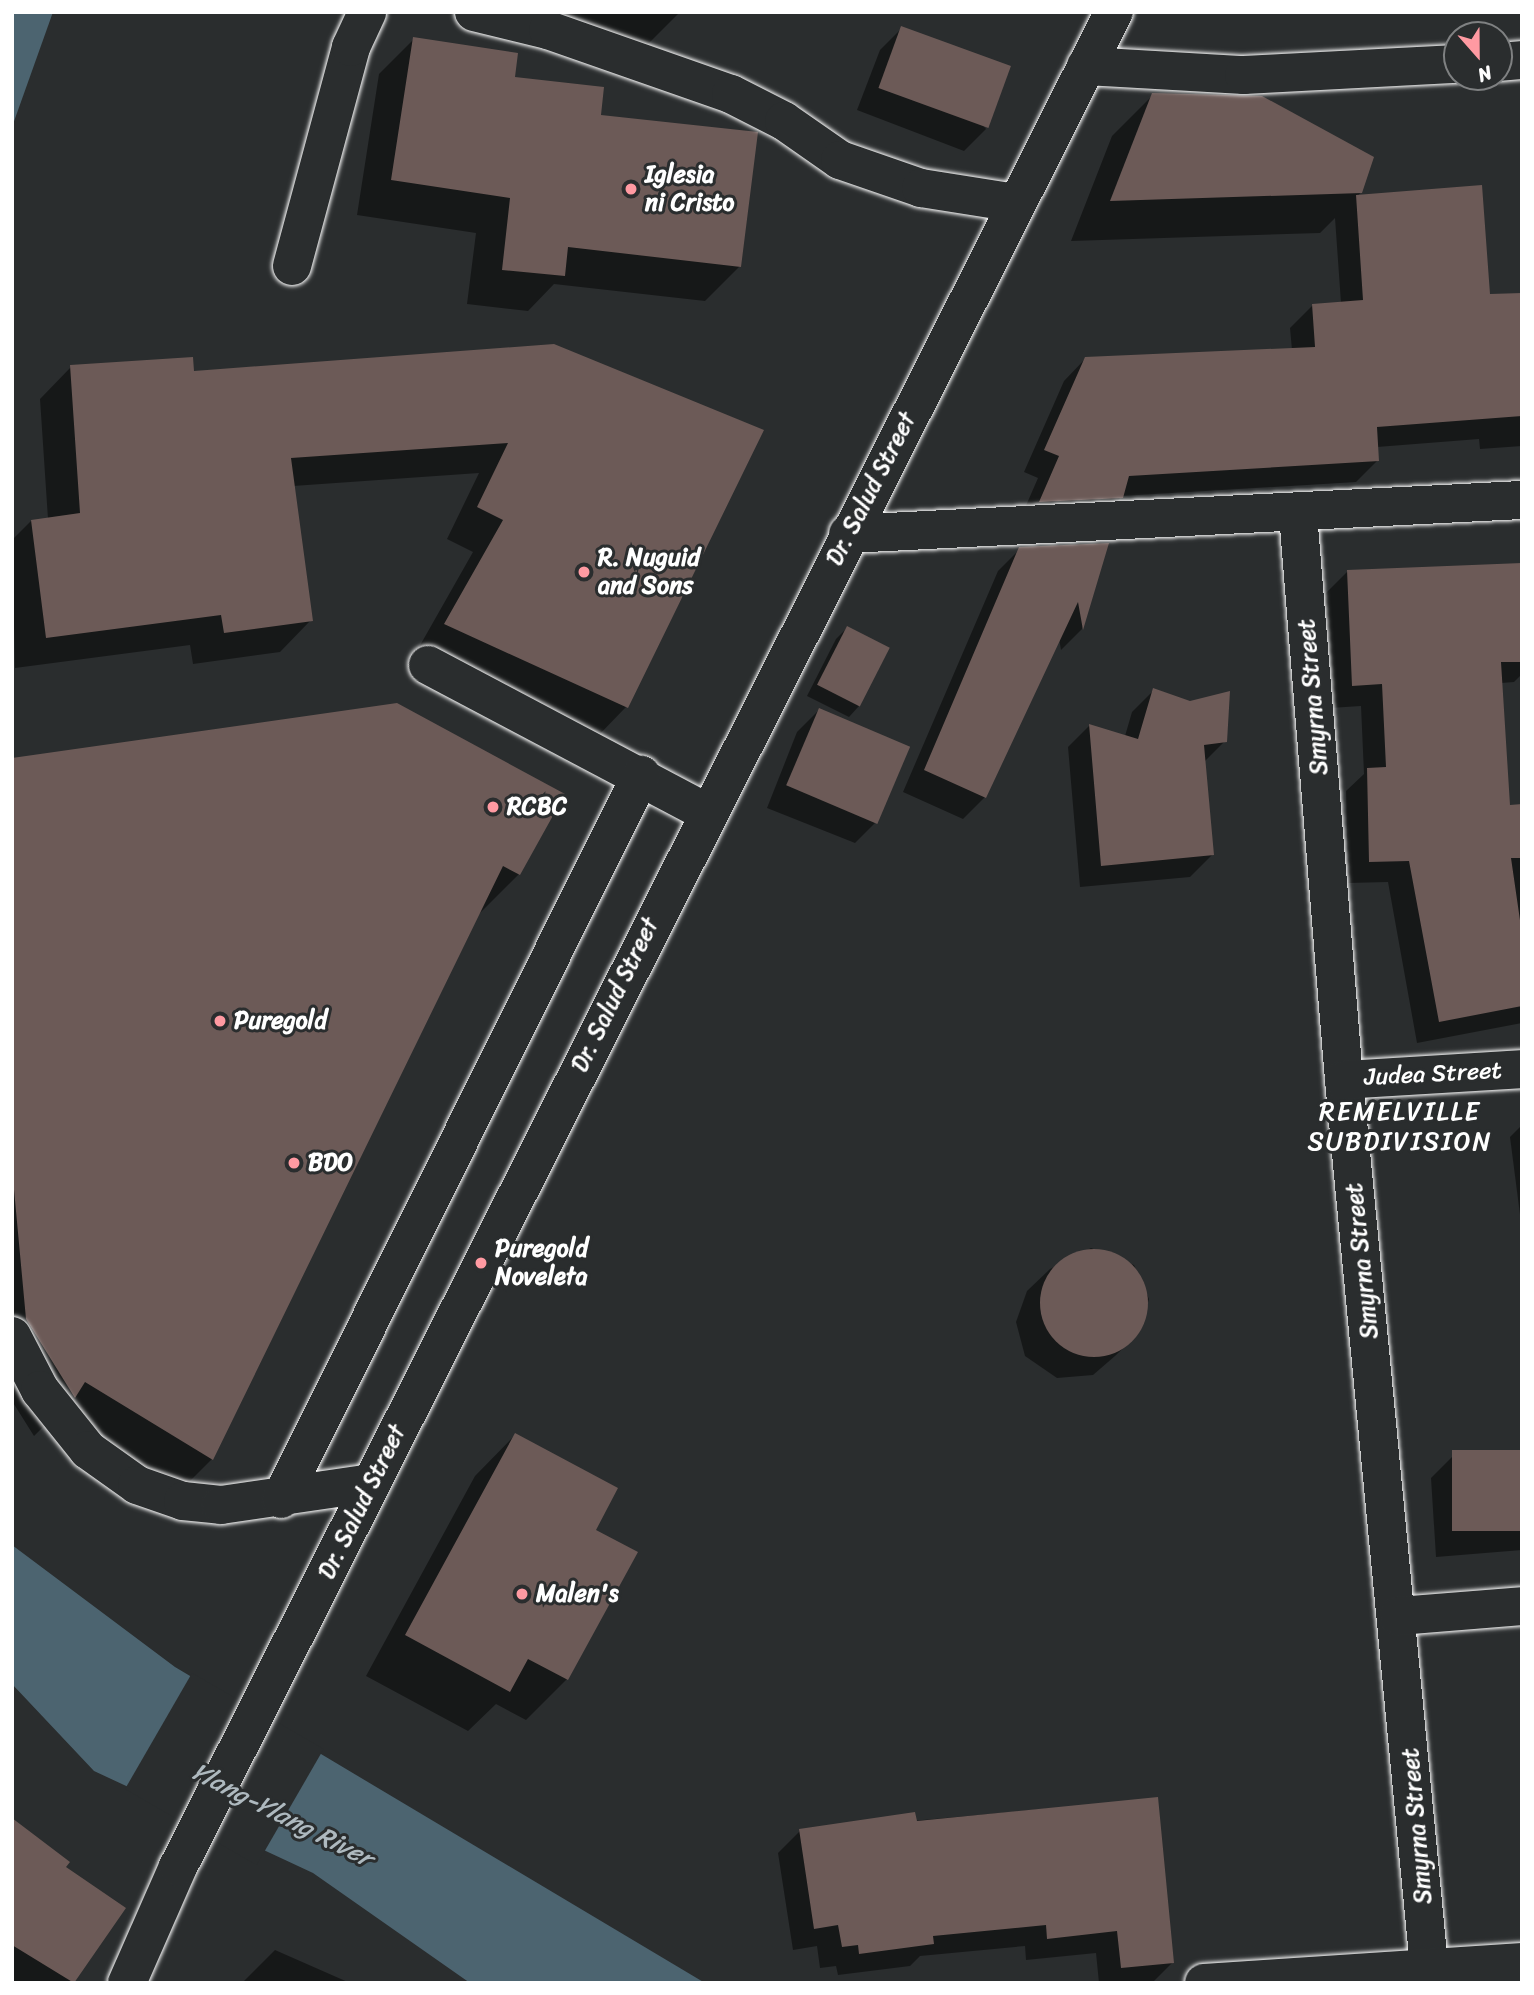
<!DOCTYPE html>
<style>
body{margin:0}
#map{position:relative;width:1534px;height:1995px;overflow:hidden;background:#2a2d2e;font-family:Sriracha,sans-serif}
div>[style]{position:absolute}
.water>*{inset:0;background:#4c6470}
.pier>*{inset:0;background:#2a2d2e;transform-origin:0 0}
.shadow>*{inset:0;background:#0007}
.building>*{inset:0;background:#6c5a57;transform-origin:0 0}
.round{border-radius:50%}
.roads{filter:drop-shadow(0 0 2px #fff) drop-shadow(0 0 2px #fff)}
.minor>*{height:38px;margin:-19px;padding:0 19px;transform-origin:19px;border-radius:19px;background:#2a2d2e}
.major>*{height:38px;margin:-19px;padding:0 19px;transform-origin:19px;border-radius:19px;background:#2a2d2e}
.dots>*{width:19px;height:19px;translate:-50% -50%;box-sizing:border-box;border:4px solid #2a2d2e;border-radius:50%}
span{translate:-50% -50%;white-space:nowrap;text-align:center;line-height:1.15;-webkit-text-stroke:6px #2a2d2e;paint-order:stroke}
.poi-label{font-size:24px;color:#fff;font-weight:700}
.left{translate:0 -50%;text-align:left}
.street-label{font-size:24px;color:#fff}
.neighbourhood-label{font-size:26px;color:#fff;letter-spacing:2px}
.water-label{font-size:26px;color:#aeb9bf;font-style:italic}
.frame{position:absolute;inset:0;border:14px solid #fff;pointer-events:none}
.north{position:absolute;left:1443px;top:21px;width:70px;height:70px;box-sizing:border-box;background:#2a2d2e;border:2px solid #7f8182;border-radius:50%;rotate:159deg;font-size:19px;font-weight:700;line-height:28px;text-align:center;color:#fff}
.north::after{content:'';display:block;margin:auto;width:24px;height:32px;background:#ff9aa2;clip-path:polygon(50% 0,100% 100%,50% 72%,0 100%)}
</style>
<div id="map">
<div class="water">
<i style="clip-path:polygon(12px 12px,53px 12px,12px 127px)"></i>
<i style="clip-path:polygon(12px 1545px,175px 1667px,705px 1983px,470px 1983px,313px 1873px,94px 1771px,12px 1684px)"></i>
</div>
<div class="pier">
<i style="left:192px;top:1673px;width:152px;height:134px;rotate:30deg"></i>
</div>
<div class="shadow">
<i style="clip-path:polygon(547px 12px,680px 12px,648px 44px,544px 25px)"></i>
<i style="clip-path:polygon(902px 28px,986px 129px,964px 151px,857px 110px,880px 50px)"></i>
<i style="clip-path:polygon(414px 39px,513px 79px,740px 266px,705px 301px,554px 284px,528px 311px,467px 304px,476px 233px,357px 215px,379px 74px)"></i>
<i style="clip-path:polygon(1153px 95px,1361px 192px,1357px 197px,1489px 296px,1522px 295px,1522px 446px,1480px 449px,1479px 439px,1377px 447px,1378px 460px,1356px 482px,1122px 496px,1099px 520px,1018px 524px,1038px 478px,1024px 472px,1064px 381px,1086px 358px,1292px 350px,1290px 328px,1312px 306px,1341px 303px,1335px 218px,1320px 233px,1071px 241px,1112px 136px)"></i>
<i style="clip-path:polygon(71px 367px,192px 373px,761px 431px,626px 707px,595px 739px,414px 656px,473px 552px,447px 539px,479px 473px,293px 486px,311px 620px,280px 652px,193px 664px,190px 645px,15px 668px,12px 540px,31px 521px,48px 519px,40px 399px)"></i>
<i style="clip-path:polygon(1107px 545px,1082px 629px,1061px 650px,1059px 638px,985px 797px,963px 819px,903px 792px,998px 571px,1020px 549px)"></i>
<i style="clip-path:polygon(1522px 564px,1522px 674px,1514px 682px,1501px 683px,1508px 807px,1522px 806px,1522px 1023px,1417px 1043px,1388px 882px,1348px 883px,1346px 791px,1364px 774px,1361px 706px,1330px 708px,1325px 594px,1347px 572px)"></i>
<i style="clip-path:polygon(847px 628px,859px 706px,849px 717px,807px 696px,836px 639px)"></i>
<i style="clip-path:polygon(1154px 690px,1225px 741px,1204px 762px,1212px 855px,1190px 877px,1080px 887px,1068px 747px,1089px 726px,1125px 736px,1132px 712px)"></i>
<i style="clip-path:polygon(397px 705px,519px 874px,479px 914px,212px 1459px,172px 1499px,47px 1423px,34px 1436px,12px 1401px,12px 760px)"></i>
<i style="clip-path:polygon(819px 710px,877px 821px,855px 843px,767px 808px,797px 732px)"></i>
<i style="clip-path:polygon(1522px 1125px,1522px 1230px,1510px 1137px)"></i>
<i style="clip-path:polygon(1091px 1248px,1134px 1265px,1149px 1299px,1138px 1334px,1115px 1356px,1093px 1375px,1057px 1378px,1025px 1356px,1016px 1322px,1027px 1291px,1050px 1269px)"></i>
<i style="clip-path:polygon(515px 1435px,593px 1530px,567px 1679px,526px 1720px,496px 1704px,468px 1731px,366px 1676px,475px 1476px)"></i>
<i style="clip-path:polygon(1522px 1452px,1522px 1550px,1436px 1557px,1431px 1478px,1453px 1456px)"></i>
<i style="clip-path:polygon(1156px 1799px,1172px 1963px,1152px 1983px,1099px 1983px,1096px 1953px,1026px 1960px,1025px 1946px,920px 1956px,910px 1966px,838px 1975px,836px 1966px,820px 1968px,817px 1946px,793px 1950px,778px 1853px,800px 1831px)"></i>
<i style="clip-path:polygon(12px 1821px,64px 1868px,124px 1909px,72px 1983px,12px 1983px)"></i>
<i style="clip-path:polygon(275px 1950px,350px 1983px,242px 1983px)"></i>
</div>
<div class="building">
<i style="left:901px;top:26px;width:117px;height:66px;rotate:20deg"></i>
<i style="clip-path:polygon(413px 37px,518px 53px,515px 77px,604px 87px,601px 115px,758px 132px,741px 267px,568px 247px,565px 276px,502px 270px,510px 198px,391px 180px)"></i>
<i style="clip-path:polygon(1152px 93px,1262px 96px,1374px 157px,1362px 193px,1110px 201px)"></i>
<i style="clip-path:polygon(1482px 185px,1490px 294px,1522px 293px,1522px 416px,1377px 427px,1379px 461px,1129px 476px,1123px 498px,1039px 502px,1059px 456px,1044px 450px,1085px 357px,1315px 347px,1312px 304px,1363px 300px,1356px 195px)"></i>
<i style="clip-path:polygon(554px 344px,764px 430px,628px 708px,444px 624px,503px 520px,477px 507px,508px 443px,291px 458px,313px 621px,224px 633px,221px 615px,46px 638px,31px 520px,80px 513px,70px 365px,193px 357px,194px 371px)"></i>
<i style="clip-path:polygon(1109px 543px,1083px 630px,1078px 602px,986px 798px,924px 770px,1019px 547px)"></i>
<i style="clip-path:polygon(1522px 563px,1522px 662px,1501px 662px,1510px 805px,1522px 804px,1522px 858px,1511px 858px,1522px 934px,1522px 1006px,1439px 1022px,1409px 861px,1369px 862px,1367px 768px,1386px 767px,1382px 684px,1352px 686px,1347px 570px)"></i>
<i style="left:847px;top:626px;width:48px;height:66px;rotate:27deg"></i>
<i style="clip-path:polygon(1153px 688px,1190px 701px,1230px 691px,1227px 742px,1204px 745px,1214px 855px,1101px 866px,1089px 724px,1138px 739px)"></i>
<i style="clip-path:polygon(397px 703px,565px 794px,520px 875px,503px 866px,213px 1460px,85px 1382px,75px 1398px,26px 1319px,12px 1168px,12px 758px)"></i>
<i style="left:819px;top:708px;width:99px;height:84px;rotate:23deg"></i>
<i class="round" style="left:1040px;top:1249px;width:108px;height:108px"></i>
<i style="clip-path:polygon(515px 1433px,618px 1488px,596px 1530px,638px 1552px,568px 1680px,528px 1659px,510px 1692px,405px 1635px)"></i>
<i style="left:1522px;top:1450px;width:81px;height:70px;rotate:90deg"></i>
<i style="clip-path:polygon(1158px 1797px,1174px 1963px,1121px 1968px,1117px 1931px,1047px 1939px,1046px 1925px,933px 1936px,934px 1944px,859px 1954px,858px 1945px,842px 1947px,838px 1925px,814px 1929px,799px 1829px,915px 1812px,917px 1821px)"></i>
<i style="clip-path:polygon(12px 1818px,70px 1862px,66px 1867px,126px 1908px,74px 1983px,12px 1945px)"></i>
</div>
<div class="roads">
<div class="minor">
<i style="left:474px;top:12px;width:76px;rotate:13.7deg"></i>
<i style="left:548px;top:30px;width:194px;rotate:19.3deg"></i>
<i style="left:731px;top:94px;width:59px;rotate:27deg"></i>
<i style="left:784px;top:121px;width:68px;rotate:34.9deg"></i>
<i style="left:840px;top:160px;width:86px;rotate:19.1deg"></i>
<i style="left:921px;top:188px;width:96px;rotate:9deg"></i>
<i style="left:1499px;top:62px;width:23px;rotate:-5deg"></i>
<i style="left:1086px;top:66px;width:158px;rotate:3.3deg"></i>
<i style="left:1244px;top:75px;width:213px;rotate:-3deg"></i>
<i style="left:292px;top:266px;width:227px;rotate:-74.9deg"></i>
<i style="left:351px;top:47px;width:38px;rotate:-65deg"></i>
<i style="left:1298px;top:514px;width:568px;rotate:85.35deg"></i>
<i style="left:1344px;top:1080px;width:890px;rotate:84.52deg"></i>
<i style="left:848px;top:534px;width:675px;rotate:-2.89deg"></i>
<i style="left:428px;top:665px;width:314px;rotate:27.9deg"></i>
<i style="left:1344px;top:1080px;width:178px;rotate:-3.5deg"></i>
<i style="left:12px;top:1336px;width:61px;rotate:62.6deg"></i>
<i style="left:40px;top:1390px;width:77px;rotate:51.3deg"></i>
<i style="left:88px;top:1450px;width:60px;rotate:35.5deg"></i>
<i style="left:137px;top:1485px;width:49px;rotate:19.2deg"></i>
<i style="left:183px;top:1501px;width:38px;rotate:6deg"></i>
<i style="left:221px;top:1505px;width:152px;rotate:-8.3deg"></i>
<i style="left:281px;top:1499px;width:809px;rotate:-63.56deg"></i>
<i style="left:1399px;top:1616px;width:123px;rotate:-4.6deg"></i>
<i style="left:1204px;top:1983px;width:319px;rotate:-3.8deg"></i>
</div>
<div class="major">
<i style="left:127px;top:1983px;width:127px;rotate:-66.3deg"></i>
<i style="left:178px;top:1867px;width:2078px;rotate:-63.23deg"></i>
</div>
</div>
<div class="dots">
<i style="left:631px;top:189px;background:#ff9aa2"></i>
<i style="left:584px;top:572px;background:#ff9aa2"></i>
<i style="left:493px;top:807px;background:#ff9aa2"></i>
<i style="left:220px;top:1021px;background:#ff9aa2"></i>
<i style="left:294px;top:1163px;background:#ff9aa2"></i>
<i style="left:481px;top:1263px;background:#ff9aa2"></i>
<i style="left:522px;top:1594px;background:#ff9aa2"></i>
</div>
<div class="poi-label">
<span class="left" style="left:645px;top:189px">Iglesia<br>ni Cristo</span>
<span class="left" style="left:598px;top:572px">R. Nuguid<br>and Sons</span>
<span class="left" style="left:507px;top:807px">RCBC</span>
<span class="left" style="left:234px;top:1021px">Puregold</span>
<span class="left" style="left:308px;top:1163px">BDO</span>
<span class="left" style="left:495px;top:1263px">Puregold<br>Noveleta</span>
<span class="left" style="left:536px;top:1594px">Malen's</span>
</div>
<div class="street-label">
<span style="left:871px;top:489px;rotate:-63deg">Dr. Salud Street</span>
<span style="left:1313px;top:697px;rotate:-95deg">Smyrna Street</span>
<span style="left:615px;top:995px;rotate:-64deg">Dr. Salud Street</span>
<span style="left:1433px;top:1074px;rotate:-3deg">Judea Street</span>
<span style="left:1362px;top:1261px;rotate:-96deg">Smyrna Street</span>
<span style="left:362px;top:1502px;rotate:-64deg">Dr. Salud Street</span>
<span style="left:1417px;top:1826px;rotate:-95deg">Smyrna Street</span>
</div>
<div class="neighbourhood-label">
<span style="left:1400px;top:1127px">REMELVILLE<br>SUBDIVISION</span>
</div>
<div class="water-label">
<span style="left:282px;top:1815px;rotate:27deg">Ylang-Ylang River</span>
</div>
<div class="frame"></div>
<div class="north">N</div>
</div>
